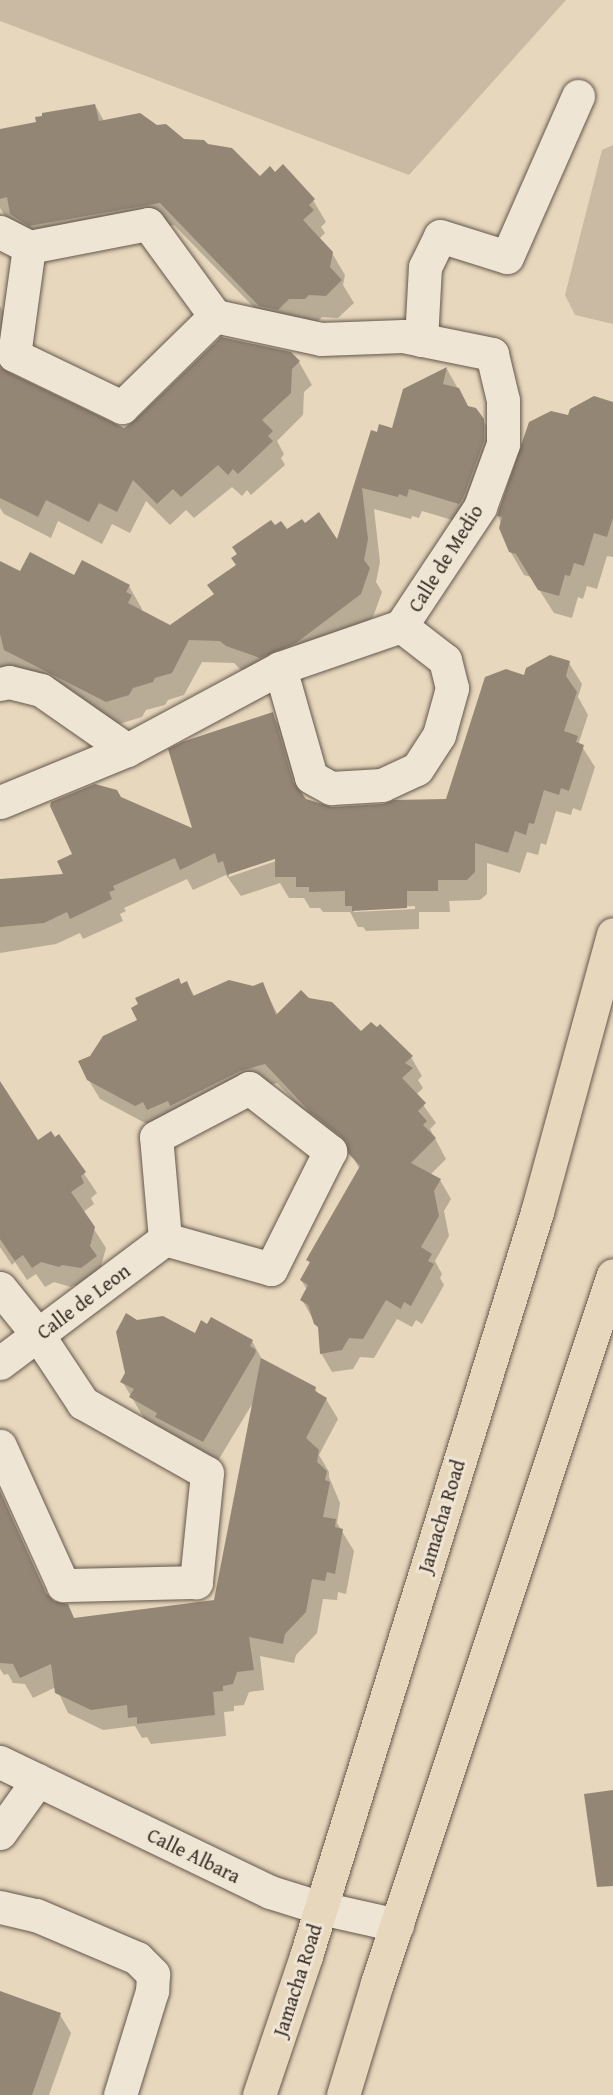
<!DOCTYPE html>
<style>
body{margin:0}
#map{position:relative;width:613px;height:2095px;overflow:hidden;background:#e7d7bd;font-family:"Gentium Book Plus",serif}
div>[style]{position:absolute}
.green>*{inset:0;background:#cabaa3}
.shadow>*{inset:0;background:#0003}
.building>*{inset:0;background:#948675}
.roads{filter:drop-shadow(0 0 2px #65584c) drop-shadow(0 0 2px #65584c)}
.minor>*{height:33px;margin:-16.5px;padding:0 16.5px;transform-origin:16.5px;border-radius:16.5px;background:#efe5d4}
.major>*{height:33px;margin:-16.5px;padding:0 16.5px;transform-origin:16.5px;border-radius:16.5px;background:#e7d7bd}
span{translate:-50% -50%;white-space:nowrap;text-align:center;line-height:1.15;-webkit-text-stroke:6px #efe5d4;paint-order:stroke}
.street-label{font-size:20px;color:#3a2e26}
</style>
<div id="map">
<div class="green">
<i style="clip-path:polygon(0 0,566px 0,409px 175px,0 21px)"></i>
<i style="clip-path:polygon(613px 145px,613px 324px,575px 315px,565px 295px,602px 150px)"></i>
</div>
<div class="shadow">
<i style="clip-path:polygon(95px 105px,104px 121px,183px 141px,260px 178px,275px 174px,313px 200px,326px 222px,321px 227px,325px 233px,319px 239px,332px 253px,345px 275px,343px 285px,354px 303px,338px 318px,322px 317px,318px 321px,302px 321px,274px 328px,174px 225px,43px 247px,6px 218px,0 208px,0 130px,38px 124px)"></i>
<i style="clip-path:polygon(0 306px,14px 329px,8px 373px,124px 430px,290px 353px,299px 362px,312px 385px,304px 392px,303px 415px,277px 441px,284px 454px,281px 458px,285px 465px,251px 495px,247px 490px,242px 496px,232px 487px,194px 518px,186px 510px,170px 525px,146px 501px,130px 533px,112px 524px,102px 544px,58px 521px,51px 538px,4px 514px,0 508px)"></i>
<i style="clip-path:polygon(447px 369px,468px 407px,483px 420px,496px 443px,472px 526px,422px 511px,419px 518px,412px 516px,411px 519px,374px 509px,380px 562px,376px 582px,382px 592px,373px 617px,309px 665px,273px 680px,240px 669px,234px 663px,202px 662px,184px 695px,168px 700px,165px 705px,146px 710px,142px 717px,119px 724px,7px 666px,0 673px,0 567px,21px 573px,74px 577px,129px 586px,142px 609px,141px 611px,170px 627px,215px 596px,237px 565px,274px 527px,286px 531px,305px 525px,338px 542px,378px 434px,393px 430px,404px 390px)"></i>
<i style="clip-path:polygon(613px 404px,613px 557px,607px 556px,597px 589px,587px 586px,583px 599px,578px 597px,572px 618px,554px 613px,531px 577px,524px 575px,510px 551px,498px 515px,569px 417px)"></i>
<i style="clip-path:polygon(evenodd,569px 663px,582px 684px,578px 697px,588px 715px,579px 742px,595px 767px,581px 811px,573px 808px,571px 815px,556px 811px,546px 845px,541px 843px,538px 855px,527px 852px,520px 873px,487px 863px,487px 894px,480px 900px,449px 901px,450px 912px,419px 912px,419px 929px,366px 931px,363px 927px,358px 927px,350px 912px,323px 912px,320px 908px,310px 908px,304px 898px,289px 898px,280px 883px,241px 896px,226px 875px,193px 890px,187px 879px,124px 908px,126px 911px,120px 914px,123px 921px,83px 939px,80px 933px,56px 944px,0 953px,0 881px,65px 876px,74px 855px,121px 799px,195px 831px,272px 714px,285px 735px,305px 801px,332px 808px,447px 800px,525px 677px,569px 663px,281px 856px,282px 859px,229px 877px,229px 873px,281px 856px,569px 663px,415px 906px,415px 909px,354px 912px,354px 909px,415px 906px)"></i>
<i style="clip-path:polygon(187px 983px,195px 997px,253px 988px,262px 984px,278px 1015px,309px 999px,361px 1033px,411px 1057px,422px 1076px,418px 1080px,423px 1088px,416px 1095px,436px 1123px,430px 1129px,446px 1159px,430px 1175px,440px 1180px,451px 1199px,444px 1211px,449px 1236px,435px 1261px,442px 1274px,440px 1278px,444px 1285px,422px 1324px,416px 1320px,412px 1327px,397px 1319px,374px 1358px,360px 1357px,353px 1369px,332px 1372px,321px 1353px,320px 1331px,302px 1300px,307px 1290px,301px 1280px,311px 1264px,308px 1260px,360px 1170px,351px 1154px,323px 1131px,277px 1083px,147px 1124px,100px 1099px,88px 1079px,91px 1057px)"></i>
<i style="clip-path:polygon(0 1102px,38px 1142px,59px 1136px,97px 1193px,91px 1198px,94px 1204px,83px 1212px,106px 1248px,101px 1266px,108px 1278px,93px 1288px,74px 1285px,71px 1287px,54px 1282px,45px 1287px,36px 1274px,27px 1280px,15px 1262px,12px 1265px,0 1247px)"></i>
<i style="clip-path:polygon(136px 1321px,195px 1335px,252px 1341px,263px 1361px,315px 1389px,319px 1395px,326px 1399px,338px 1419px,319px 1455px,329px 1472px,329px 1477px,340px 1503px,337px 1523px,354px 1551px,346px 1594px,338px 1592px,337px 1600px,323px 1599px,317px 1633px,296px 1655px,294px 1663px,260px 1656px,264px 1690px,249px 1692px,244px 1705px,234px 1706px,234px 1711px,224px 1712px,226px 1736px,151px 1744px,147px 1737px,142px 1738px,135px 1726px,103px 1730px,68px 1713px,56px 1687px,33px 1698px,25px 1684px,13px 1683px,8px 1674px,4px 1675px,0 1669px,0 1501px,13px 1522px,49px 1599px,53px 1603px,67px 1605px,75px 1620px,215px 1601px,254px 1401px,216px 1464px,145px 1420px,122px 1381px,127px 1373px)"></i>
<i style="clip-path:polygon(0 1995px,60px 2015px,71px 2033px,49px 2095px,0 2095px)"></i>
</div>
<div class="building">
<i style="clip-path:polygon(95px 104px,99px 121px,140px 113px,157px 125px,166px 124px,184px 139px,204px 140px,208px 144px,232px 148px,260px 176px,270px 166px,275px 172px,283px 164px,315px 199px,309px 205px,314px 210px,303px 220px,333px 252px,330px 267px,342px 280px,326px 296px,309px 295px,305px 299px,289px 299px,278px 310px,259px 306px,160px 203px,29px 226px,10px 214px,7px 197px,0 199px,0 129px,36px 122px,35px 117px,42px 116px,42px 113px)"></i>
<i style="clip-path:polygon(221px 337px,291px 352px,300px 361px,292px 369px,291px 393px,262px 420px,273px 431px,268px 436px,273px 441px,238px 474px,233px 469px,228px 475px,218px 465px,181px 497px,173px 489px,157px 504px,133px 480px,117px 512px,99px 503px,89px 522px,46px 500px,38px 517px,0 498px,0 368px,124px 428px,135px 420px)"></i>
<i style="clip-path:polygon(447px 367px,443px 384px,459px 388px,468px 406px,476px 408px,484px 419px,484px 441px,463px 498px,459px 504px,409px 489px,407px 497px,399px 494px,398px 497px,362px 488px,368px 539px,364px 560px,370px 568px,361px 594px,296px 643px,260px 658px,226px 646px,220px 641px,189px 640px,172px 673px,155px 678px,153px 682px,133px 688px,129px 695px,106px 702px,4px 650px,0 634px,0 561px,20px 571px,30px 552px,74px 575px,82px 560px,130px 585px,126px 592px,132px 595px,128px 603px,170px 625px,214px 594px,207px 585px,236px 565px,231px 558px,237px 554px,232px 547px,271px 520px,275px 525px,281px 521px,287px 529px,302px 519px,305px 523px,319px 512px,337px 539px,371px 430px,377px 432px,379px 424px,392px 428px,403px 389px)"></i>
<i style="clip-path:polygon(594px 396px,613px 402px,613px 518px,607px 537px,594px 533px,584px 566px,574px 563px,570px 576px,565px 575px,559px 596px,538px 590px,516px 554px,509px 552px,499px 528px,502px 517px,497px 516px,529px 422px,551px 411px,568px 415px,570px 409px)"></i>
<i style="clip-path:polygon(550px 655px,570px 661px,566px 676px,577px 692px,564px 731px,578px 736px,576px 742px,584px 745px,569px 791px,561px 788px,559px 795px,544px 790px,534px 824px,529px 823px,526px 835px,515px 831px,508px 853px,475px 843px,475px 872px,467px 880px,438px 880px,438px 891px,407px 891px,407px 908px,352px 911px,352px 906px,345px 906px,345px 891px,309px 892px,309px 887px,296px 887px,296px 877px,275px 877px,275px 859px,227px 875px,223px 861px,218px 863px,215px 853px,180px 870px,175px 858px,113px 886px,115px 890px,109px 892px,112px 899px,70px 919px,67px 912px,44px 923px,0 927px,0 879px,63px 874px,57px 861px,72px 854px,50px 806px,51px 802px,95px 784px,117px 790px,121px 797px,192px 828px,168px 749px,182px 742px,273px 712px,293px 782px,306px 799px,332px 807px,383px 804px,394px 800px,446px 799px,485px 677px,506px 669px,524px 675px,526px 668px)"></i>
<i style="clip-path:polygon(179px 978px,181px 984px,187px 981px,193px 996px,229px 980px,253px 986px,263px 982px,276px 1015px,301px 990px,309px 998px,332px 1002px,361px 1031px,371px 1022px,377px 1027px,380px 1024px,413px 1056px,405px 1063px,413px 1068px,402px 1078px,426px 1103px,418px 1111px,427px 1121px,423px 1125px,436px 1138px,411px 1163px,441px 1179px,434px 1191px,439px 1216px,421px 1247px,432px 1254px,428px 1261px,434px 1264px,411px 1306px,404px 1302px,401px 1309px,386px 1300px,363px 1339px,349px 1338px,342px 1350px,320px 1354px,318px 1327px,314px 1324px,308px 1305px,300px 1300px,308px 1285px,300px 1280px,310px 1262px,306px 1260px,360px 1166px,348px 1153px,347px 1143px,342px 1137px,310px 1112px,265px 1064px,240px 1071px,170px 1106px,168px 1101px,147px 1110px,143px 1102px,135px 1106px,87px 1080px,78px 1061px,90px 1056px,103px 1036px,137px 1020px,131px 1008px,138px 1004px,135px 998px)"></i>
<i style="clip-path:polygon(0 1081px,38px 1140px,51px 1131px,55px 1137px,59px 1134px,86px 1172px,81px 1176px,84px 1183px,71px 1192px,95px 1227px,90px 1246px,97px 1256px,81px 1268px,62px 1265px,59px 1267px,41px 1262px,32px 1268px,23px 1255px,15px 1261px,0 1239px)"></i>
<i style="clip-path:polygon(126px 1313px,137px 1320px,163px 1316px,195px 1333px,201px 1320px,207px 1324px,211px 1317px,253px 1340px,250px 1346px,256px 1350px,255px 1354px,203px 1442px,155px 1417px,157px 1413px,129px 1397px,134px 1389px,120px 1382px,125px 1373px,116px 1332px)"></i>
<i style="clip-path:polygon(261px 1358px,316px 1387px,315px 1391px,327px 1398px,306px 1438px,319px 1450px,317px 1462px,327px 1471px,325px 1480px,330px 1482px,323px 1517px,336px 1519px,335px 1527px,343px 1529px,335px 1574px,327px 1572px,325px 1581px,312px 1579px,306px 1612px,285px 1634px,283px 1644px,249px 1637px,254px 1670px,237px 1672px,233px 1684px,223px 1686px,223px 1691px,213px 1692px,215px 1715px,137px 1724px,137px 1717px,128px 1718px,127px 1705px,91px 1710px,55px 1693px,51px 1664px,20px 1678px,13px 1664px,0 1663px,0 1491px,46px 1593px,54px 1601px,68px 1604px,74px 1618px,214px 1600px)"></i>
<i style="clip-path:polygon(613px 1790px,613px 1886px,597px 1887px,584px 1794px)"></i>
<i style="clip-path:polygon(0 1991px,61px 2013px,32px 2095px,0 2095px)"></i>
</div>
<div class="roads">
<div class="minor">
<i style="left:0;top:232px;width:33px;rotate:27deg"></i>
<i style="left:29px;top:247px;width:121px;rotate:-10.9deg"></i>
<i style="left:148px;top:224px;width:114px;rotate:53.9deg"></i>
<i style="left:215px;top:316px;width:108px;rotate:12.2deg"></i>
<i style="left:321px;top:339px;width:82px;rotate:-2.1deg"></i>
<i style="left:403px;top:336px;width:91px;rotate:11.4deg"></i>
<i style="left:492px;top:354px;width:47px;rotate:76.6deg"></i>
<i style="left:503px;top:400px;width:44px;rotate:90deg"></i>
<i style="left:503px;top:444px;width:67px;rotate:110.1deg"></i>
<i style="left:480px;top:507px;width:143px;rotate:123.6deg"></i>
<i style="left:401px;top:626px;width:128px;rotate:160.9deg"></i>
<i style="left:280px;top:668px;width:174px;rotate:151.8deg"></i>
<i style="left:127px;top:750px;width:137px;rotate:157.7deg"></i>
<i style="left:29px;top:247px;width:109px;rotate:97.9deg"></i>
<i style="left:14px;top:355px;width:120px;rotate:25.7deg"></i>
<i style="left:122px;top:407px;width:130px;rotate:-44.4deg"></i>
<i style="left:421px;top:340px;width:73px;rotate:-86.9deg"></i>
<i style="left:425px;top:267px;width:34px;rotate:-64deg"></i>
<i style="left:440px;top:236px;width:70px;rotate:17.4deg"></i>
<i style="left:507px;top:257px;width:176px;rotate:-66.2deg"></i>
<i style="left:280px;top:668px;width:113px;rotate:74.1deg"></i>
<i style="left:311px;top:777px;width:23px;rotate:29deg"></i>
<i style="left:331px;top:788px;width:51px;rotate:-3.4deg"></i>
<i style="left:382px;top:785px;width:38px;rotate:-25deg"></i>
<i style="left:417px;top:769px;width:40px;rotate:-57.1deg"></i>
<i style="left:439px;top:735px;width:49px;rotate:-74.5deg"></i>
<i style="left:452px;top:688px;width:29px;rotate:-104deg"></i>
<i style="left:445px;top:660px;width:56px;rotate:-142.3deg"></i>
<i style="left:0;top:684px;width:9px;rotate:-13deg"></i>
<i style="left:9px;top:682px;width:33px;rotate:14deg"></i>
<i style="left:41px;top:690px;width:105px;rotate:34.9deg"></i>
<i style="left:249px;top:1088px;width:103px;rotate:37.9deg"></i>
<i style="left:330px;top:1151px;width:132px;rotate:116.6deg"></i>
<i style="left:271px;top:1269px;width:110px;rotate:-164.2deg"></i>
<i style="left:165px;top:1239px;width:102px;rotate:-95deg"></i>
<i style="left:156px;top:1137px;width:105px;rotate:-27.8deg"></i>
<i style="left:0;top:1288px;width:60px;rotate:51deg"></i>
<i style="left:38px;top:1335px;width:82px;rotate:56.5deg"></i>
<i style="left:83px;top:1403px;width:142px;rotate:29.4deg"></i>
<i style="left:207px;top:1473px;width:110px;rotate:95.8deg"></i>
<i style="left:196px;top:1582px;width:133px;rotate:178.7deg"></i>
<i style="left:63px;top:1585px;width:153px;rotate:-114.4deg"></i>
<i style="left:0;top:1363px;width:206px;rotate:-36.9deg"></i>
<i style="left:0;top:1762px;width:300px;rotate:25.7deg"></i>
<i style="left:270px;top:1892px;width:53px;rotate:17.4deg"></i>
<i style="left:321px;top:1908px;width:78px;rotate:12.6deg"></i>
<i style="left:0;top:1833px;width:65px;rotate:-54.4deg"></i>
<i style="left:0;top:1907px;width:37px;rotate:13deg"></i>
<i style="left:36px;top:1915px;width:110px;rotate:23.1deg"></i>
<i style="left:137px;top:1958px;width:23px;rotate:45deg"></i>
<i style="left:153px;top:1974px;width:17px;rotate:93deg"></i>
<i style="left:152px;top:1991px;width:109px;rotate:107.1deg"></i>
</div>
<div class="major">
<i style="left:259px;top:2095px;width:147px;rotate:-71.3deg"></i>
<i style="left:306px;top:1956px;width:779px;rotate:-72.75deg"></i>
<i style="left:537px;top:1212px;width:288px;rotate:-74.7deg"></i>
<i style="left:343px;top:2095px;width:117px;rotate:-73.1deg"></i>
<i style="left:377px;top:1983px;width:746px;rotate:-71.57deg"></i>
</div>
</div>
<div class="street-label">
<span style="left:445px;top:558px;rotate:-58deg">Calle de Medio</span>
<span style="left:83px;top:1301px;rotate:-37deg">Calle de Leon</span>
<span style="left:441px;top:1516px;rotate:-73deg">Jamacha Road</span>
<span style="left:194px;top:1855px;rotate:26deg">Calle Albara</span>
<span style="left:297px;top:1980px;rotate:-72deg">Jamacha Road</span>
</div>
</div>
